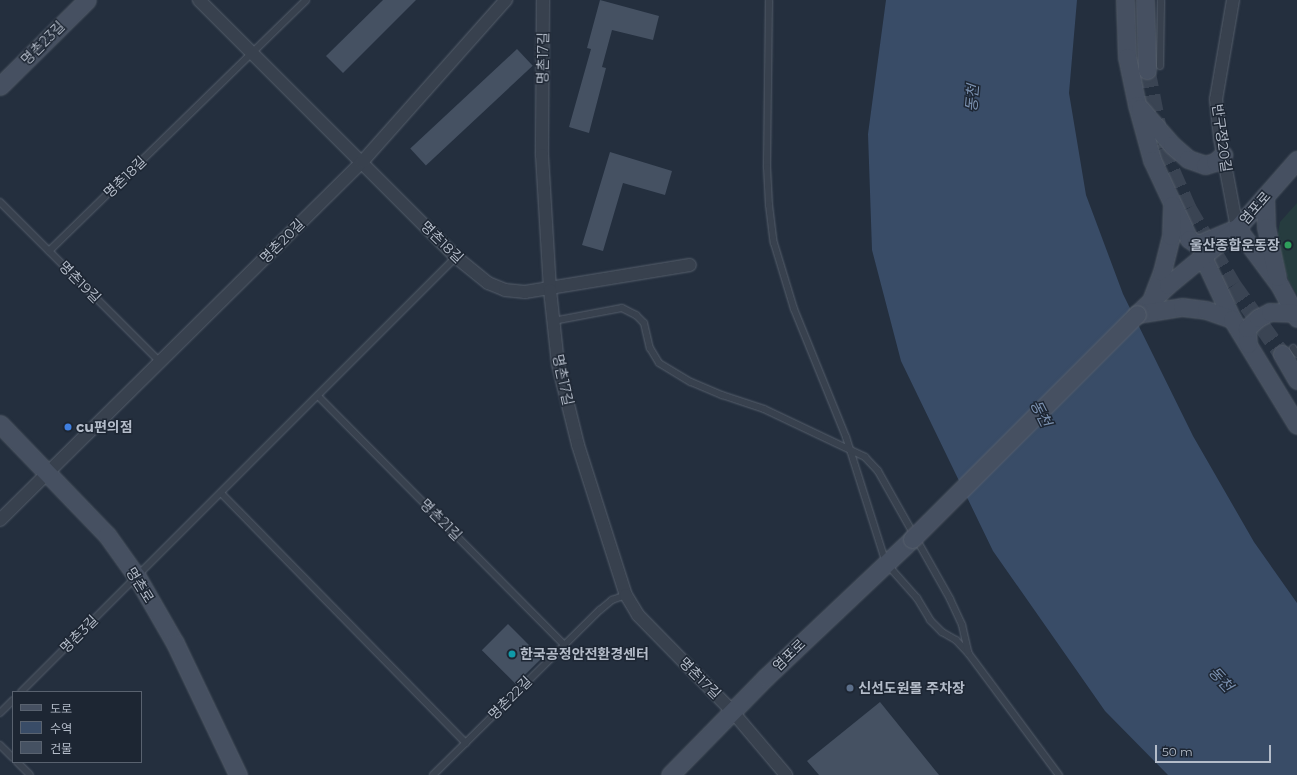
<!DOCTYPE html>
<meta charset="utf-8">
<style>
body{margin:0}
#map{position:relative;width:1297px;height:775px;overflow:hidden;background:#242f3e;font-family:Montserrat,"Noto Sans KR",sans-serif}
div>[style]{position:absolute}
.green>*{inset:0;background:#263c3f}
.water>*{inset:0;background:#394c67}
.building>*{inset:0;background:#455162;transform-origin:0 0}
.secondary-tunnel>*{height:17px;margin-top:-8.5px;transform-origin:0;background:repeating-linear-gradient(90deg,#3a4453 0 17px,transparent 0 25px)}
.roads{filter:drop-shadow(0 0 1px #565f6c) drop-shadow(0 0 1px #565f6c)}
.lane>*{height:6px;margin:-3px;padding:0 3px;transform-origin:3px;border-radius:3px;background:#38414e}
.street>*{height:12px;margin:-6px;padding:0 6px;transform-origin:6px;border-radius:6px;background:#38414e}
.secondary>*{height:17px;margin:-8.5px;padding:0 8.5px;transform-origin:8.5px;border-radius:8.5px;background:#465061}
.bridges{filter:drop-shadow(0 0 1px #565f6c) drop-shadow(0 0 1px #565f6c)}
.secondary-bridge>*{height:17px;margin:-8.5px;padding:0 8.5px;transform-origin:8.5px;border-radius:8.5px;background:#465061}
.dots>*{width:11px;height:11px;translate:-50% -50%;box-sizing:border-box;border:2px solid #1d2633;border-radius:50%}
span{translate:-50% -50%;white-space:nowrap;text-align:center;line-height:1.15;-webkit-text-stroke:3px #1d2633;paint-order:stroke}
.street-label{font-size:14px;color:#b4bcc9}
.poi-label{font-size:14px;color:#b4bcc9;font-weight:700}
.right{translate:-100% -50%;text-align:right}
.left{translate:0 -50%;text-align:left}
.water-label{font-size:15px;color:#7c92b1;font-style:italic}
.legend{position:absolute;left:12px;top:691px;width:130px;height:72px;box-sizing:border-box;background:#1d2633;border:1px solid #59626f;margin:0;padding:5px 7px;list-style:none;font-size:12px;color:#b4bcc9}
.legend li{display:flex;align-items:center;gap:8px;height:20px}
.legend b{width:20px;border:1px solid #59626f}
.scale{position:absolute;left:1155px;top:745px;width:116px;height:18px;box-sizing:border-box;border:2px solid #b4bcc9;border-top:0;padding-left:5px;font-size:12px;line-height:14px;white-space:nowrap;color:#b4bcc9;-webkit-text-stroke:3px #1d2633;paint-order:stroke}
</style>
<div id="map">
<div class="green">
<i style="clip-path:polygon(1297px 203px,1297px 295px,1288px 279px,1277px 238px,1280px 222px)"></i>
</div>
<div class="water">
<i style="clip-path:polygon(886px 0,1077px 0,1069px 93px,1086px 195px,1123px 294px,1193px 436px,1254px 542px,1297px 603px,1297px 775px,1168px 775px,1105px 711px,993px 551px,901px 361px,872px 250px,868px 134px)"></i>
</div>
<div class="building">
<i style="clip-path:polygon(383px 0,416px 0,343px 73px,326px 56px)"></i>
<i style="clip-path:polygon(600px 0,659px 16px,653px 40px,612px 30px,602px 67px,606px 68px,589px 133px,569px 127px,591px 49px,587px 48px)"></i>
<i style="left:517px;top:49px;width:23px;height:146px;rotate:47deg"></i>
<i style="clip-path:polygon(610px 152px,672px 171px,665px 195px,623px 183px,603px 251px,582px 245px)"></i>
<i style="left:508px;top:624px;width:48px;height:37px;rotate:45deg"></i>
<i style="clip-path:polygon(880px 702px,939px 775px,819px 775px,807px 761px)"></i>
</div>
<div class="secondary-tunnel">
<i style="left:1147px;top:70px;width:79px;rotate:79.1deg"></i>
<i style="left:1162px;top:148px;width:65px;rotate:66.6deg"></i>
<i style="left:1188px;top:208px;width:89px;rotate:59.7deg"></i>
<i style="left:1233px;top:285px;width:85px;rotate:54.6deg"></i>
</div>
<div class="roads">
<div class="lane">
<i style="left:769px;top:0;width:167px;rotate:90.7deg"></i>
<i style="left:767px;top:167px;width:38px;rotate:87deg"></i>
<i style="left:769px;top:205px;width:38px;rotate:83deg"></i>
<i style="left:774px;top:243px;width:69px;rotate:73.1deg"></i>
<i style="left:794px;top:309px;width:138px;rotate:67.9deg"></i>
<i style="left:846px;top:437px;width:132px;rotate:72.4deg"></i>
<i style="left:886px;top:563px;width:47px;rotate:48.5deg"></i>
<i style="left:917px;top:598px;width:26px;rotate:59deg"></i>
<i style="left:930px;top:620px;width:17px;rotate:45deg"></i>
<i style="left:942px;top:632px;width:16px;rotate:30deg"></i>
<i style="left:956px;top:640px;width:19px;rotate:47deg"></i>
<i style="left:969px;top:654px;width:151px;rotate:53.4deg"></i>
<i style="left:1160px;top:66px;width:66px;rotate:-89.1deg"></i>
<i style="left:0;top:202px;width:226px;rotate:45deg"></i>
<i style="left:49px;top:251px;width:359px;rotate:-44.3deg"></i>
<i style="left:553px;top:321px;width:70px;rotate:-10.7deg"></i>
<i style="left:622px;top:308px;width:16px;rotate:27deg"></i>
<i style="left:636px;top:315px;width:11px;rotate:45deg"></i>
<i style="left:644px;top:323px;width:26px;rotate:77deg"></i>
<i style="left:650px;top:348px;width:17px;rotate:59deg"></i>
<i style="left:659px;top:363px;width:37px;rotate:31deg"></i>
<i style="left:691px;top:382px;width:34px;rotate:23deg"></i>
<i style="left:722px;top:395px;width:44px;rotate:18.4deg"></i>
<i style="left:764px;top:409px;width:112px;rotate:25.4deg"></i>
<i style="left:865px;top:457px;width:19px;rotate:47deg"></i>
<i style="left:878px;top:471px;width:147px;rotate:60.6deg"></i>
<i style="left:950px;top:599px;width:29px;rotate:65deg"></i>
<i style="left:962px;top:625px;width:28px;rotate:77deg"></i>
<i style="left:1293px;top:348px;width:7px;rotate:56deg"></i>
<i style="left:318px;top:396px;width:350px;rotate:45.3deg"></i>
<i style="left:221px;top:493px;width:350px;rotate:45.6deg"></i>
<i style="left:21px;top:692px;width:615px;rotate:-45deg"></i>
<i style="left:0;top:713px;width:18px;rotate:-45deg"></i>
<i style="left:0;top:745px;width:18px;rotate:45deg"></i>
<i style="left:17px;top:762px;width:18px;rotate:45deg"></i>
<i style="left:433px;top:775px;width:235px;rotate:-44.7deg"></i>
<i style="left:600px;top:610px;width:16px;rotate:-40deg"></i>
<i style="left:612px;top:600px;width:15px;rotate:-20deg"></i>
</div>
<div class="street">
<i style="left:199px;top:0;width:363px;rotate:45deg"></i>
<i style="left:456px;top:257px;width:41px;rotate:39.1deg"></i>
<i style="left:488px;top:283px;width:18px;rotate:22deg"></i>
<i style="left:505px;top:290px;width:20px;rotate:6deg"></i>
<i style="left:525px;top:292px;width:167px;rotate:-9.3deg"></i>
<i style="left:543px;top:0;width:155px;rotate:90.4deg"></i>
<i style="left:542px;top:155px;width:135px;rotate:86.6deg"></i>
<i style="left:550px;top:290px;width:74px;rotate:83.8deg"></i>
<i style="left:558px;top:364px;width:83px;rotate:76.1deg"></i>
<i style="left:578px;top:445px;width:157px;rotate:72.3deg"></i>
<i style="left:626px;top:595px;width:23px;rotate:59deg"></i>
<i style="left:638px;top:615px;width:134px;rotate:45.6deg"></i>
<i style="left:732px;top:711px;width:84px;rotate:49.8deg"></i>
<i style="left:1233px;top:0;width:100px;rotate:99.7deg"></i>
<i style="left:1216px;top:99px;width:39px;rotate:84deg"></i>
<i style="left:1220px;top:138px;width:92px;rotate:79.3deg"></i>
<i style="left:0;top:520px;width:509px;rotate:-44.68deg"></i>
<i style="left:362px;top:162px;width:217px;rotate:-48.4deg"></i>
</div>
<div class="secondary">
<i style="left:1125px;top:0;width:57px;rotate:88deg"></i>
<i style="left:1127px;top:57px;width:49px;rotate:78.2deg"></i>
<i style="left:1137px;top:105px;width:57px;rotate:74.7deg"></i>
<i style="left:1152px;top:160px;width:87px;rotate:64.9deg"></i>
<i style="left:1189px;top:239px;width:7px;rotate:34deg"></i>
<i style="left:1195px;top:243px;width:6px"></i>
<i style="left:1201px;top:243px;width:39px;rotate:-23deg"></i>
<i style="left:1237px;top:228px;width:72px;rotate:53.4deg"></i>
<i style="left:1280px;top:286px;width:36px;rotate:62deg"></i>
<i style="left:1145px;top:0;width:70px;rotate:88.4deg"></i>
<i style="left:0;top:86px;width:122px;rotate:-44.7deg"></i>
<i style="left:1140px;top:108px;width:49px;rotate:49.1deg"></i>
<i style="left:1172px;top:145px;width:21px;rotate:41deg"></i>
<i style="left:1188px;top:159px;width:18px;rotate:19deg"></i>
<i style="left:1205px;top:165px;width:10px;rotate:-17deg"></i>
<i style="left:1215px;top:162px;width:11px;rotate:-41deg"></i>
<i style="left:1265px;top:196px;width:31px;rotate:88deg"></i>
<i style="left:1266px;top:227px;width:51px;rotate:77.6deg"></i>
<i style="left:1203px;top:257px;width:68px;rotate:64.9deg"></i>
<i style="left:1152px;top:298px;width:28px;rotate:-69deg"></i>
<i style="left:1162px;top:272px;width:37px;rotate:-76deg"></i>
<i style="left:1171px;top:236px;width:31px;rotate:-88deg"></i>
<i style="left:1137px;top:314px;width:42px;rotate:-43.1deg"></i>
<i style="left:1168px;top:285px;width:89px;rotate:-39.6deg"></i>
<i style="left:1237px;top:228px;width:91px;rotate:-48.6deg"></i>
<i style="left:1137px;top:314px;width:46px;rotate:-8.8deg"></i>
<i style="left:1182px;top:307px;width:24px;rotate:7deg"></i>
<i style="left:1206px;top:310px;width:28px;rotate:19deg"></i>
<i style="left:1232px;top:319px;width:124px;rotate:58.5deg"></i>
<i style="left:1248px;top:344px;width:16px;rotate:-94deg"></i>
<i style="left:1247px;top:328px;width:15px;rotate:-42deg"></i>
<i style="left:1258px;top:318px;width:13px;rotate:-27deg"></i>
<i style="left:1270px;top:312px;width:23px;rotate:2deg"></i>
<i style="left:1282px;top:354px;width:30px;rotate:60deg"></i>
<i style="left:0;top:424px;width:154px;rotate:46.1deg"></i>
<i style="left:107px;top:535px;width:52px;rotate:54.5deg"></i>
<i style="left:137px;top:577px;width:76px;rotate:60.1deg"></i>
<i style="left:175px;top:643px;width:146px;rotate:64.5deg"></i>
<i style="left:670px;top:775px;width:137px;rotate:-45.6deg"></i>
<i style="left:766px;top:677px;width:201px;rotate:-43.4deg"></i>
</div>
</div>
<div class="bridges">
<div class="secondary-bridge">
<i style="left:912px;top:539px;width:318px;rotate:-45deg"></i>
</div>
</div>
<div class="dots">
<i style="left:1288px;top:245px;background:#2e9e5b"></i>
<i style="left:68px;top:427px;background:#3f7fe0"></i>
<i style="left:512px;top:654px;background:#0f9aa8"></i>
<i style="left:850px;top:688px;background:#5c6f8a"></i>
</div>
<div class="street-label">
<span style="left:43px;top:43px;rotate:-45deg">명촌23길</span>
<span style="left:543px;top:58px;rotate:-89deg">명촌17길</span>
<span style="left:1222px;top:138px;rotate:82deg">반구정20길</span>
<span style="left:125px;top:177px;rotate:-44deg">명촌18길</span>
<span style="left:1255px;top:208px;rotate:-49deg">염포로</span>
<span style="left:282px;top:241px;rotate:-45deg">명촌20길</span>
<span style="left:442px;top:242px;rotate:44deg">명촌18길</span>
<span style="left:80px;top:282px;rotate:45deg">명촌19길</span>
<span style="left:563px;top:380px;rotate:78deg">명촌17길</span>
<span style="left:441px;top:520px;rotate:45deg">명촌21길</span>
<span style="left:140px;top:585px;rotate:58deg">명촌로</span>
<span style="left:79px;top:634px;rotate:-45deg">명촌3길</span>
<span style="left:789px;top:655px;rotate:-44deg">염포로</span>
<span style="left:700px;top:678px;rotate:45deg">명촌17길</span>
<span style="left:510px;top:698px;rotate:-45deg">명촌22길</span>
</div>
<div class="poi-label">
<span class="right" style="left:1280px;top:245px">울산종합운동장</span>
<span class="left" style="left:76px;top:427px">cu편의점</span>
<span class="left" style="left:520px;top:654px">한국공정안전환경센터</span>
<span class="left" style="left:858px;top:688px">신선도원몰 주차장</span>
</div>
<div class="water-label">
<span style="left:972px;top:98px;rotate:-85deg">동천</span>
<span style="left:1041px;top:413px;rotate:63deg">동천</span>
<span style="left:1221px;top:679px;rotate:47deg">동천</span>
</div>
<ul class="legend">
<li><b style="height:5px;background:#465061"></b>도로</li>
<li><b style="height:11px;background:#394c67"></b>수역</li>
<li><b style="height:11px;background:#455162"></b>건물</li>
</ul>
<div class="scale">50 m</div>
</div>
